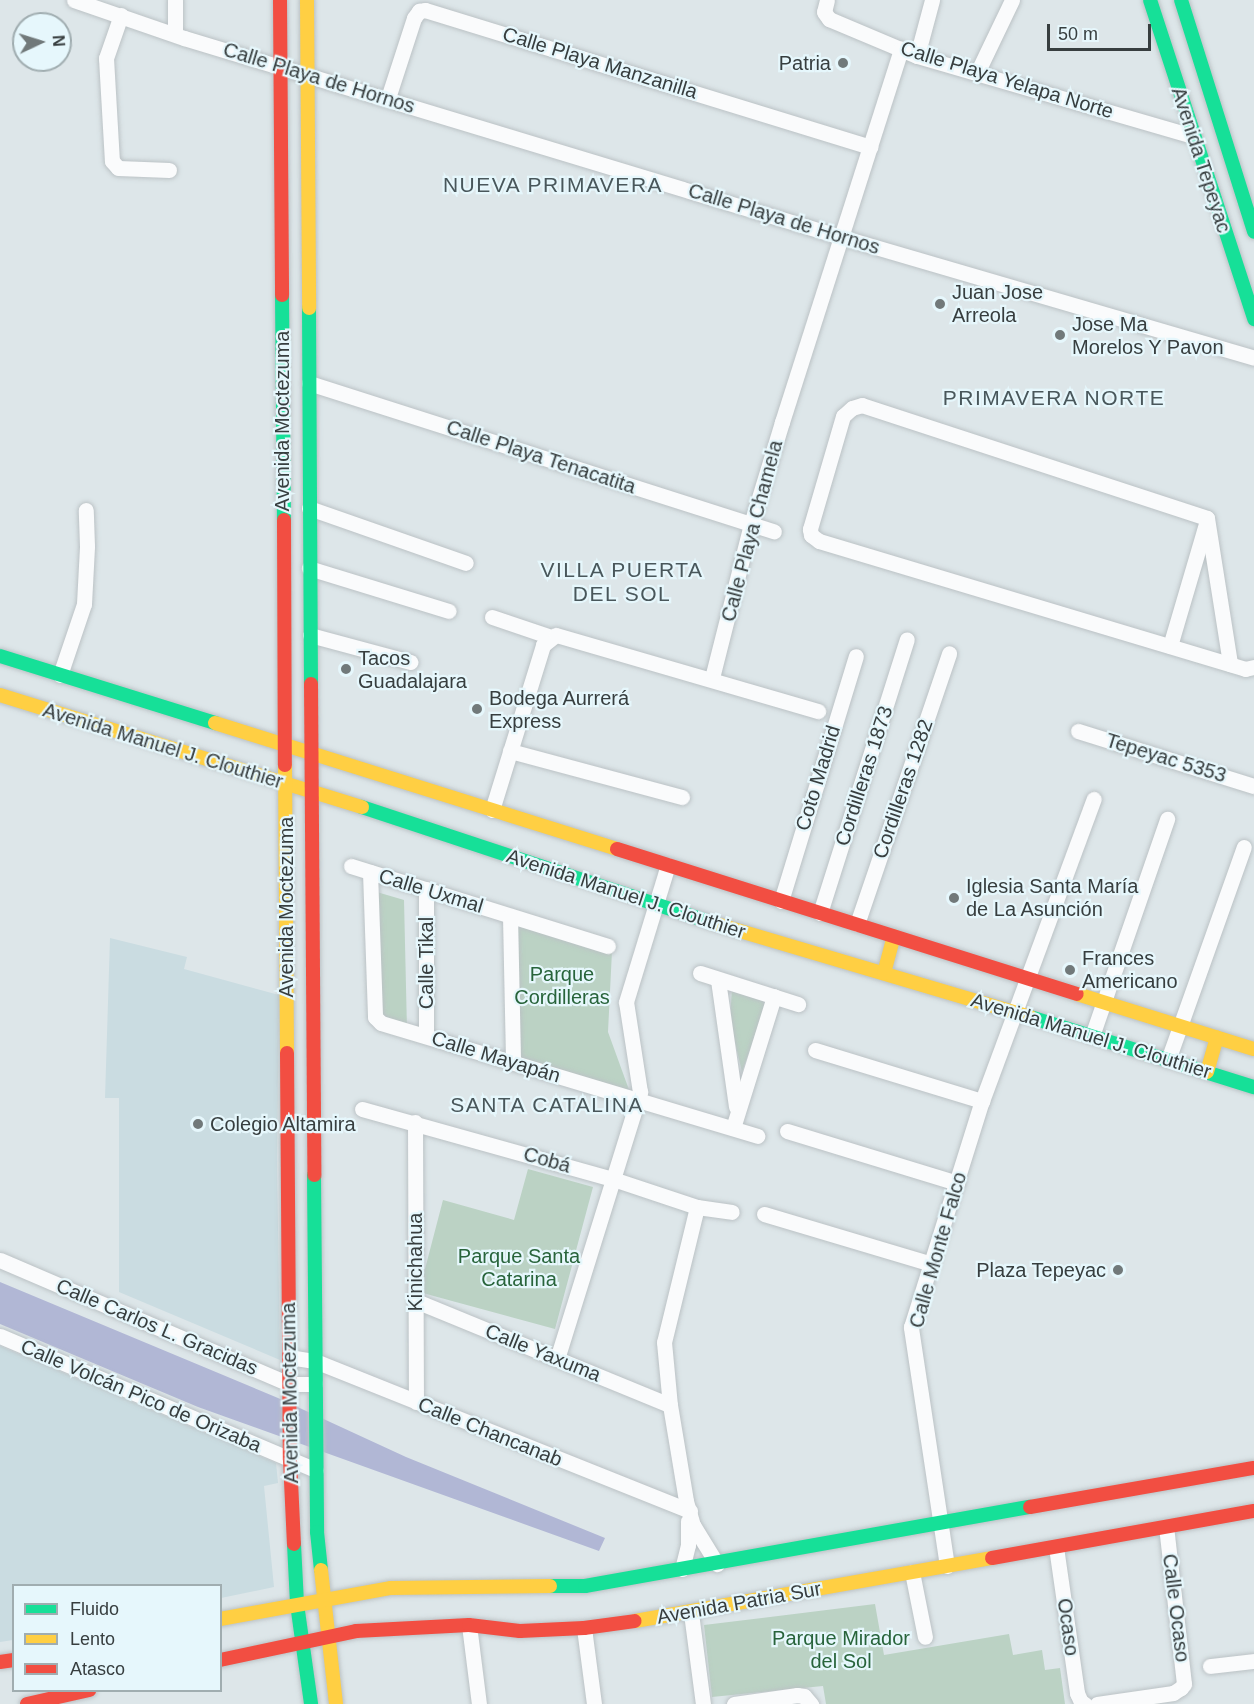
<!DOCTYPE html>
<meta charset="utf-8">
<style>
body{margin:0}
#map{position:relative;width:1254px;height:1704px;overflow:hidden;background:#dde6e9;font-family:Helvetica,sans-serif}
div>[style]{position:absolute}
.built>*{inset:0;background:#cadce1}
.green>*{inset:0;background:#bbd2c4}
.water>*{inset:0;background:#b1b7d5}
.roads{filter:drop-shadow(0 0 2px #bbc2c5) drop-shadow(0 0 2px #bbc2c5)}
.street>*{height:15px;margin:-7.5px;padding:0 7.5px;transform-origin:7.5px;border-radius:7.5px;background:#fafbfc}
.fast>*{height:14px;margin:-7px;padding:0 7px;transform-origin:7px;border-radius:7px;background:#16e098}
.slow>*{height:14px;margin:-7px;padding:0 7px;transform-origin:7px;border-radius:7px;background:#ffcf43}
.jam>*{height:14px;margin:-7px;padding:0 7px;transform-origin:7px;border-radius:7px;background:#f24e42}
.dots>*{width:16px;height:16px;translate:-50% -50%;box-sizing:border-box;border:3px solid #e6f7fc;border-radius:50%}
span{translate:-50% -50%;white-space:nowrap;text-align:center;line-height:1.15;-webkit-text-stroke:4.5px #e6f7fc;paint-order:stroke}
.street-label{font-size:20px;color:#373e3f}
.poi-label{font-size:20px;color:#373e3f}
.right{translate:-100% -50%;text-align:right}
.left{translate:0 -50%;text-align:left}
.park-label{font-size:20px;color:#28643b}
.neighbourhood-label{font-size:21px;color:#49575b;letter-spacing:1.5px}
.legend{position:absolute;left:12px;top:1584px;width:210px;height:108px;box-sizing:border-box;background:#e6f7fc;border:2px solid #a0adb0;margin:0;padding:8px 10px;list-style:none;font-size:18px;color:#373e3f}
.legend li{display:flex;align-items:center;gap:12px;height:30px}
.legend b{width:30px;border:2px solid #a0adb0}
.north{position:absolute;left:12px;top:12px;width:60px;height:60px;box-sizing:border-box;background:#e6f7fc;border:2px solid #a0adb0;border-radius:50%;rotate:86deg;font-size:16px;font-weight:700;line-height:24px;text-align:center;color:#373e3f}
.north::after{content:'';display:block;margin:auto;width:21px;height:27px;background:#71797a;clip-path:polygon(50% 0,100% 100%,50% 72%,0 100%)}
.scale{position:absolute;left:1047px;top:24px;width:104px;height:27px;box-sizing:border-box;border:3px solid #373e3f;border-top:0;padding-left:8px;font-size:18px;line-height:21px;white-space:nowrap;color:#373e3f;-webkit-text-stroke:4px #e6f7fc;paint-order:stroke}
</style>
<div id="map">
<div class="built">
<i style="clip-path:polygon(110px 938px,187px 957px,184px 969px,279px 995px,277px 1161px,280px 1360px,119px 1292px,119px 1098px,105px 1098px)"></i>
<i style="clip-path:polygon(0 1346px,276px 1463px,278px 1483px,264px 1486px,274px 1587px,221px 1598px,220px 1586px,14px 1586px,13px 1640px,0 1642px)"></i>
</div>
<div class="green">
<i style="clip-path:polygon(370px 890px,404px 900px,407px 1030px,375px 1017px)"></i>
<i style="clip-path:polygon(510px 916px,612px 951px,608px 1032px,632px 1098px,513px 1062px)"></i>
<i style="clip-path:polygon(732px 988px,768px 999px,742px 1072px,730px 1021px)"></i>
<i style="clip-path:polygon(528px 1169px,593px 1187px,555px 1329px,419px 1292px,443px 1200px,514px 1220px)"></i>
<i style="clip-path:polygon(875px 1604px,884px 1655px,1009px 1634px,1013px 1655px,1042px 1650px,1045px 1670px,1060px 1668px,1065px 1704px,826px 1704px,823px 1686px,712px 1697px,704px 1625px)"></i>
</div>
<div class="water">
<i style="clip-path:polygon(0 1282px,278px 1398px,406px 1457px,605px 1538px,599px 1551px,198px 1407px,0 1324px)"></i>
</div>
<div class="roads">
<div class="street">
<i style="left:74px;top:0;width:116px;rotate:19.1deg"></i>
<i style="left:184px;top:38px;width:686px;rotate:16.85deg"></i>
<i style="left:841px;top:237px;width:430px;rotate:16.3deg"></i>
<i style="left:175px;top:0;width:34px;rotate:90deg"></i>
<i style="left:827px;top:0;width:12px;rotate:104deg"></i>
<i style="left:824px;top:12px;width:9px;rotate:54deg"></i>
<i style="left:829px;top:19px;width:95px;rotate:22.8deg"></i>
<i style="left:917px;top:56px;width:287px;rotate:16.2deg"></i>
<i style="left:121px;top:15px;width:46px;rotate:109.2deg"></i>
<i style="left:106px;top:58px;width:103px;rotate:86.7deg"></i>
<i style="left:112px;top:161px;width:9px;rotate:49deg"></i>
<i style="left:118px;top:168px;width:51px;rotate:2.2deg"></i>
<i style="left:917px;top:56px;width:58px;rotate:-75deg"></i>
<i style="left:977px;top:73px;width:81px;rotate:-64.4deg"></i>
<i style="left:388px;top:98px;width:84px;rotate:-72deg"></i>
<i style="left:414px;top:18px;width:9px;rotate:-54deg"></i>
<i style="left:419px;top:11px;width:6px;rotate:-9deg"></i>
<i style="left:425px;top:10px;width:466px;rotate:17.1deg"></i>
<i style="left:309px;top:383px;width:488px;rotate:17.7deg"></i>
<i style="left:309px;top:508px;width:166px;rotate:19.3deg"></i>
<i style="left:1207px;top:518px;width:363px;rotate:-161.9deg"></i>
<i style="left:862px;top:405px;width:10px;rotate:163deg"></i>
<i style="left:852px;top:408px;width:12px;rotate:138deg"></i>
<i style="left:843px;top:416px;width:118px;rotate:106.3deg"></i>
<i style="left:810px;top:529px;width:6px;rotate:81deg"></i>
<i style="left:811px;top:535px;width:10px;rotate:37deg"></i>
<i style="left:819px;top:541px;width:445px;rotate:16.7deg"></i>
<i style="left:1245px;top:669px;width:9px;rotate:-13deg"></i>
<i style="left:1207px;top:518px;width:148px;rotate:81deg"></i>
<i style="left:309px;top:568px;width:146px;rotate:17.1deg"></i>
<i style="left:492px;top:617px;width:62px;rotate:18.7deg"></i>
<i style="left:310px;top:635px;width:104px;rotate:15.1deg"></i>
<i style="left:1170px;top:646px;width:127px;rotate:-73.6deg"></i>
<i style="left:60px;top:675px;width:75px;rotate:-71.3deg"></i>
<i style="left:84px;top:604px;width:58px;rotate:-87deg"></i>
<i style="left:87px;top:546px;width:36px;rotate:-92deg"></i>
<i style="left:712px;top:678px;width:159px;rotate:-75.8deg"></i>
<i style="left:751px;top:524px;width:107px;rotate:-73.1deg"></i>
<i style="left:782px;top:422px;width:392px;rotate:-72.3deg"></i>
<i style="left:1078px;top:731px;width:184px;rotate:17.4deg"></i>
<i style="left:510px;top:751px;width:178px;rotate:15deg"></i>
<i style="left:492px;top:810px;width:173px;rotate:-72.8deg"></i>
<i style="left:543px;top:645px;width:16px;rotate:-38deg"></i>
<i style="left:556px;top:635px;width:273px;rotate:16.2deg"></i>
<i style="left:351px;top:866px;width:269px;rotate:17.3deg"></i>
<i style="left:370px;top:872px;width:145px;rotate:88deg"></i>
<i style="left:375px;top:1017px;width:8px;rotate:45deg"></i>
<i style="left:381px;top:1023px;width:393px;rotate:16.7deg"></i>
<i style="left:426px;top:889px;width:147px;rotate:90deg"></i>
<i style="left:781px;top:901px;width:256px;rotate:-73deg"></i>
<i style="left:820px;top:913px;width:287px;rotate:-72.4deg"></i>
<i style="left:510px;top:916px;width:146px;rotate:88.8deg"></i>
<i style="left:857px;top:924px;width:286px;rotate:-71.2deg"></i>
<i style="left:700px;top:973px;width:103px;rotate:17.6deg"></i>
<i style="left:718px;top:980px;width:128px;rotate:81.9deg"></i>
<i style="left:1092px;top:1036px;width:230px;rotate:-70.9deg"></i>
<i style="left:815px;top:1050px;width:175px;rotate:17deg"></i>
<i style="left:1168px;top:1060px;width:226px;rotate:-70.4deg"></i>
<i style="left:362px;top:1109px;width:261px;rotate:15.6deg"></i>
<i style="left:613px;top:1179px;width:89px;rotate:18.4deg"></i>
<i style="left:697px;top:1207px;width:35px;rotate:8deg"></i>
<i style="left:415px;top:1122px;width:280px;rotate:89.8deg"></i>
<i style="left:733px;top:1128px;width:138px;rotate:-72.7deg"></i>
<i style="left:787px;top:1131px;width:178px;rotate:17deg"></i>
<i style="left:697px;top:1207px;width:139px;rotate:103.7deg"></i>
<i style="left:664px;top:1342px;width:63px;rotate:84.6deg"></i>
<i style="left:670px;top:1405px;width:97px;rotate:80.5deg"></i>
<i style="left:686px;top:1501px;width:25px;rotate:74deg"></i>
<i style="left:693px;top:1525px;width:46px;rotate:58.4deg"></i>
<i style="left:764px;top:1214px;width:175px;rotate:16.6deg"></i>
<i style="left:0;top:1260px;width:315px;rotate:23.2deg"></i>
<i style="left:290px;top:1384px;width:25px"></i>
<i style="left:416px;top:1301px;width:274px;rotate:22.3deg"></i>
<i style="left:0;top:1336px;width:343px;rotate:23deg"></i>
<i style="left:289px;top:1357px;width:26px;rotate:9deg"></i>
<i style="left:315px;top:1361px;width:404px;rotate:21.8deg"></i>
<i style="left:557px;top:1359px;width:280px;rotate:-72.7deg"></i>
<i style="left:640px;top:1092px;width:91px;rotate:-98.8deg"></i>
<i style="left:626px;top:1002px;width:143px;rotate:-73deg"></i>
<i style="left:1056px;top:1547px;width:148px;rotate:81.8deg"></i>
<i style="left:1077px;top:1693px;width:10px;rotate:66deg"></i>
<i style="left:1081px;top:1702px;width:4px;rotate:27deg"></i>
<i style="left:947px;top:1566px;width:242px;rotate:-98.6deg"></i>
<i style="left:911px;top:1327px;width:237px;rotate:-72.6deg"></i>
<i style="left:982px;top:1101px;width:322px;rotate:-69.7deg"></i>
<i style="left:682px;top:1569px;width:25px;rotate:-76deg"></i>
<i style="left:688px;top:1545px;width:24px;rotate:-90deg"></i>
<i style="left:912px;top:1572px;width:66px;rotate:78.7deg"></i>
<i style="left:691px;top:1613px;width:92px;rotate:82.5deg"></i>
<i style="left:469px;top:1625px;width:80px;rotate:82.8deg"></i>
<i style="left:584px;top:1628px;width:77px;rotate:82.5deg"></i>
<i style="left:1210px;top:1666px;width:44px;rotate:-6.5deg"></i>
<i style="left:734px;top:1704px;width:64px;rotate:-8.1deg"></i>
<i style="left:797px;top:1695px;width:7px;rotate:8deg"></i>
<i style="left:804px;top:1696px;width:11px;rotate:49deg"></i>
<i style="left:1097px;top:1704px;width:77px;rotate:-8.2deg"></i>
<i style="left:1173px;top:1693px;width:9px;rotate:-32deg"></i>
<i style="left:1181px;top:1688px;width:5px;rotate:-53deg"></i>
<i style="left:1184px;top:1684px;width:158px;rotate:-96.5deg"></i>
</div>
<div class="fast">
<i style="left:1150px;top:0;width:336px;rotate:71.9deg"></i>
<i style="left:1181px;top:0;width:243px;rotate:72.5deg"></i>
<i style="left:282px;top:295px;width:225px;rotate:89.5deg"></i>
<i style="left:309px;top:308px;width:376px;rotate:89.7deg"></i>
<i style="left:0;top:656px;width:225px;rotate:17.3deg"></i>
<i style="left:362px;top:807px;width:370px;rotate:18.3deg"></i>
<i style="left:1030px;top:1017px;width:235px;rotate:17.4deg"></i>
<i style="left:314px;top:1175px;width:357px;rotate:89.5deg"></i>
<i style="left:317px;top:1532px;width:38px;rotate:84deg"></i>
<i style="left:294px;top:1544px;width:60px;rotate:87.1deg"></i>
<i style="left:297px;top:1604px;width:101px;rotate:82deg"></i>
<i style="left:550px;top:1586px;width:35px"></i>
<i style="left:585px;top:1586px;width:452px;rotate:-10.1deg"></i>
</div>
<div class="slow">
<i style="left:307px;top:0;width:308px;rotate:89.6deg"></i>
<i style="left:0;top:695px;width:379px;rotate:17.2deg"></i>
<i style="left:215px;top:723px;width:421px;rotate:17.4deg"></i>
<i style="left:285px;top:765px;width:288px;rotate:89.6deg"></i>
<i style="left:713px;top:923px;width:331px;rotate:16.5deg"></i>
<i style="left:884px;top:973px;width:38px;rotate:-75deg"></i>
<i style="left:1077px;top:994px;width:185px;rotate:17.3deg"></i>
<i style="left:1207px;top:1072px;width:36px;rotate:-74deg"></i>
<i style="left:321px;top:1570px;width:135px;rotate:83.6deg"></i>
<i style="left:220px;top:1619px;width:174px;rotate:-10.3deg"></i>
<i style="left:391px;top:1588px;width:159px;rotate:-0.7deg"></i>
<i style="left:635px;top:1621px;width:363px;rotate:-10deg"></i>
</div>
<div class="jam">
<i style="left:280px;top:0;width:295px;rotate:89.6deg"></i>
<i style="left:284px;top:520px;width:245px;rotate:89.8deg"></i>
<i style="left:311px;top:684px;width:491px;rotate:89.6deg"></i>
<i style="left:617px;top:849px;width:482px;rotate:17.5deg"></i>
<i style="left:287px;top:1053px;width:407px;rotate:89.6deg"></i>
<i style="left:290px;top:1460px;width:84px;rotate:87.3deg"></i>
<i style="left:1030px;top:1507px;width:227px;rotate:-9.9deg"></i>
<i style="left:992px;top:1558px;width:266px;rotate:-10.2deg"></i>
<i style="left:220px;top:1660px;width:139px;rotate:-12deg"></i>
<i style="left:356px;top:1631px;width:113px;rotate:-3deg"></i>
<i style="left:469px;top:1625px;width:51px;rotate:6.7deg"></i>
<i style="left:520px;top:1631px;width:64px;rotate:-2.7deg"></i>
<i style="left:584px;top:1628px;width:51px;rotate:-7.8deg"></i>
<i style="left:0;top:1662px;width:14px;rotate:-8deg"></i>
<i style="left:27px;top:1704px;width:64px;rotate:-12.7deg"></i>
</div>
</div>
<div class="dots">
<i style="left:843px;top:63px;background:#71797a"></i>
<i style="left:940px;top:304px;background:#71797a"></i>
<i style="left:1060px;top:335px;background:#71797a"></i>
<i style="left:346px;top:669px;background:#71797a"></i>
<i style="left:477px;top:709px;background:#71797a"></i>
<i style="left:954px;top:898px;background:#71797a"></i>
<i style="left:1070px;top:970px;background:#71797a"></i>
<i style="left:198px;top:1124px;background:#71797a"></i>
<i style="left:1118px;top:1270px;background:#71797a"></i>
</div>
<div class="street-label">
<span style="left:600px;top:63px;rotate:17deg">Calle Playa Manzanilla</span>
<span style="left:319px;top:78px;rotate:17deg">Calle Playa de Hornos</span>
<span style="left:1007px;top:80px;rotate:17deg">Calle Playa Yelapa Norte</span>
<span style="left:1201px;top:160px;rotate:72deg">Avenida Tepeyac</span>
<span style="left:784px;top:219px;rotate:17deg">Calle Playa de Hornos</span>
<span style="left:282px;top:421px;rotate:-90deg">Avenida Moctezuma</span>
<span style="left:541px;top:457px;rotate:18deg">Calle Playa Tenacatita</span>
<span style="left:752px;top:531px;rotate:-75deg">Calle Playa Chamela</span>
<span style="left:163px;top:746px;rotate:17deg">Avenida Manuel J. Clouthier</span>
<span style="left:1166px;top:758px;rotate:17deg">Tepeyac 5353</span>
<span style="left:864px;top:776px;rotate:-72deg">Cordilleras 1873</span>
<span style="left:818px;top:778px;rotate:-73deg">Coto Madrid</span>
<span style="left:903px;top:789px;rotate:-71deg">Cordilleras 1282</span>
<span style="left:431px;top:891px;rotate:17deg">Calle Uxmal</span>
<span style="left:626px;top:894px;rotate:18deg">Avenida Manuel J. Clouthier</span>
<span style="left:286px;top:907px;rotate:-90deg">Avenida Moctezuma</span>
<span style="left:426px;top:963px;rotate:-90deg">Calle Tikal</span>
<span style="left:1091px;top:1036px;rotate:17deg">Avenida Manuel J. Clouthier</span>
<span style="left:496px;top:1057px;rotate:17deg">Calle Mayapán</span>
<span style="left:547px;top:1160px;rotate:16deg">Cobá</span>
<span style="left:938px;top:1250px;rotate:-74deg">Calle Monte Falco</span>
<span style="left:415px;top:1262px;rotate:-90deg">Kinichahua</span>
<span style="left:157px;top:1327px;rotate:23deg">Calle Carlos L. Gracidas</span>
<span style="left:543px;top:1353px;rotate:22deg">Calle Yaxuma</span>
<span style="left:290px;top:1393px;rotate:-91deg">Avenida Moctezuma</span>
<span style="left:141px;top:1396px;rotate:23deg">Calle Volcán Pico de Orizaba</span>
<span style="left:490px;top:1432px;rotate:22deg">Calle Chancanab</span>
<span style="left:739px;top:1603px;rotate:-10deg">Avenida Patria Sur</span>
<span style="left:1176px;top:1608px;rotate:83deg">Calle Ocaso</span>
<span style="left:1068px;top:1627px;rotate:82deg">Ocaso</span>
</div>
<div class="poi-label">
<span class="right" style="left:831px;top:63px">Patria</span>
<span class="left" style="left:952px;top:304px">Juan Jose<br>Arreola</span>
<span class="left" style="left:1072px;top:336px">Jose Ma<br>Morelos Y Pavon</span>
<span class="left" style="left:358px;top:670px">Tacos<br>Guadalajara</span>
<span class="left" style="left:489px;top:710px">Bodega Aurrerá<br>Express</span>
<span class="left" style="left:966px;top:898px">Iglesia Santa María<br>de La Asunción</span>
<span class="left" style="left:1082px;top:970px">Frances<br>Americano</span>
<span class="left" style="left:210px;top:1124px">Colegio Altamira</span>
<span class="right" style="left:1106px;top:1270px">Plaza Tepeyac</span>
</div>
<div class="park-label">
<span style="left:562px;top:986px">Parque<br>Cordilleras</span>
<span style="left:519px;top:1268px">Parque Santa<br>Catarina</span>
<span style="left:841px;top:1650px">Parque Mirador<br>del Sol</span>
</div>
<div class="neighbourhood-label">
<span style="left:553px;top:185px">NUEVA PRIMAVERA</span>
<span style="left:1054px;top:398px">PRIMAVERA NORTE</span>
<span style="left:622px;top:582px">VILLA PUERTA<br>DEL SOL</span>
<span style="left:547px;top:1105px">SANTA CATALINA</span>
</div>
<ul class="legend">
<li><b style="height:8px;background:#16e098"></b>Fluido</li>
<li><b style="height:8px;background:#ffcf43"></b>Lento</li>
<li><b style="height:8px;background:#f24e42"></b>Atasco</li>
</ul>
<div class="north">N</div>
<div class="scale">50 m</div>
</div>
